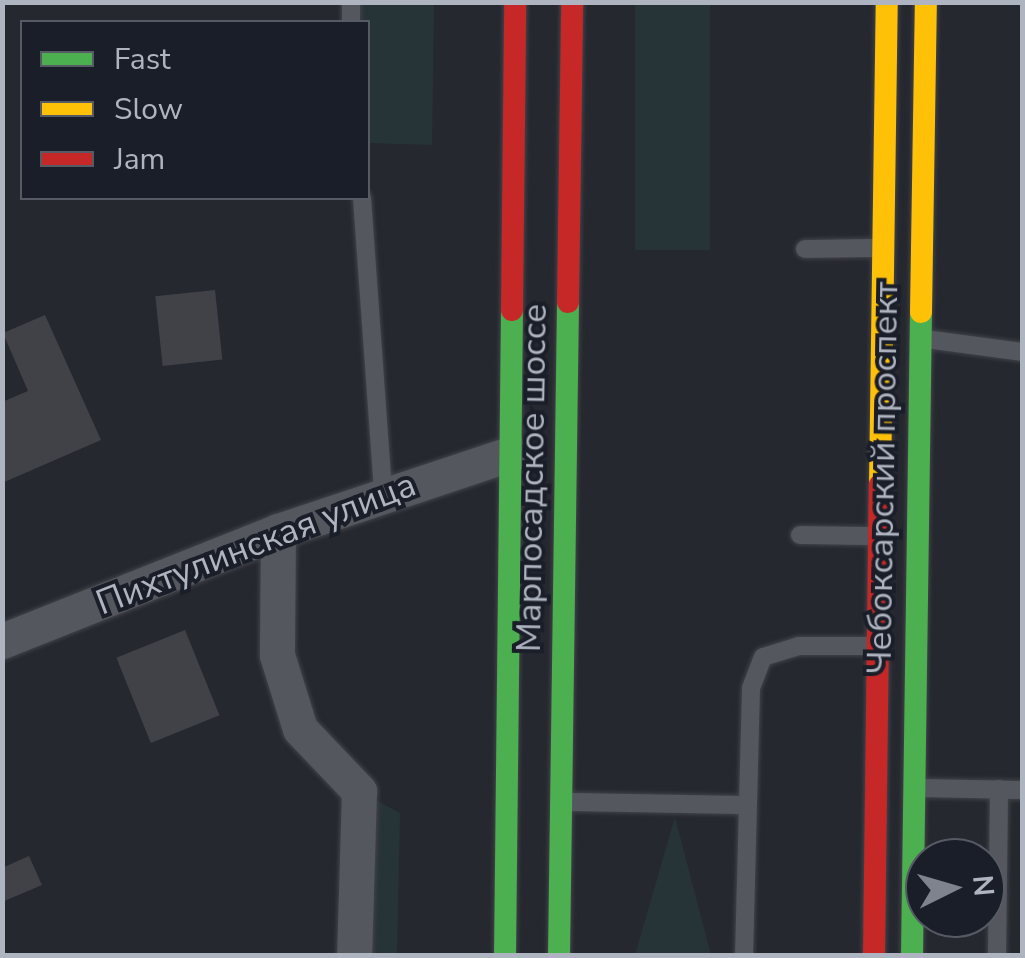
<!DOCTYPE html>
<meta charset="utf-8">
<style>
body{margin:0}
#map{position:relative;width:1025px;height:958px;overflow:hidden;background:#26282f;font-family:"Nunito Sans",sans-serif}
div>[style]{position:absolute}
.green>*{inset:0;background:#273437;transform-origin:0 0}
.building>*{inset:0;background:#404248;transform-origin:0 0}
.roads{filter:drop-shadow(0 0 2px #414349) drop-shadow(0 0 2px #414349)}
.lane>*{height:18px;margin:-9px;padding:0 9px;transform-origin:9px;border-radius:9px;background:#55575e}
.street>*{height:35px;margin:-17.5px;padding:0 17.5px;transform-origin:17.5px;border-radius:17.5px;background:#55575e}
.fast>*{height:22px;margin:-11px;padding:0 11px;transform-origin:11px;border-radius:11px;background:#4caf50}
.slow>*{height:22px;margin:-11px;padding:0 11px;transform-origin:11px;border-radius:11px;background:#ffc107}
.jam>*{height:22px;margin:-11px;padding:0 11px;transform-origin:11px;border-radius:11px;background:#c62828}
span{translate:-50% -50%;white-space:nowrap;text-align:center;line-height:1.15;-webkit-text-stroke:8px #1a1e28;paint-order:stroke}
.street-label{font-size:35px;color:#afb4c1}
.frame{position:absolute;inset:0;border:5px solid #afb4c1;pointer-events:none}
.legend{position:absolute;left:20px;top:20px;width:350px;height:180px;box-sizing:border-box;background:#1a1e28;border:2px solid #565a65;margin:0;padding:12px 18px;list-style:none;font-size:30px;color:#afb4c1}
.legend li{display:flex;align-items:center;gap:20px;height:50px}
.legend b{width:50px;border:2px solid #565a65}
.north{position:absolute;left:905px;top:838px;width:100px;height:100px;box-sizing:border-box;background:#1a1e28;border:2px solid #565a65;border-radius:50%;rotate:85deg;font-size:28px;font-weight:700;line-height:40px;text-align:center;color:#afb4c1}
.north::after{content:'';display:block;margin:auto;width:35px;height:45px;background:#7f838e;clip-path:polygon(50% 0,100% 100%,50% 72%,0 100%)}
</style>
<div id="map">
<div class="green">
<i style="clip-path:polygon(360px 3px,434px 3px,432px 145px,368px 143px)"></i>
<i style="left:635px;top:3px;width:75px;height:247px"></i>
<i style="clip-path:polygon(359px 791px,400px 813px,397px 955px,354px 956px)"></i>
<i style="clip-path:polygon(675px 817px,711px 955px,635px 955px)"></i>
</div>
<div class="building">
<i style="left:215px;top:290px;width:70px;height:60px;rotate:84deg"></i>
<i style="clip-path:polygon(45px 315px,101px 440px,2px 483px,2px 402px,28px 391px,3px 333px)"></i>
<i style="left:185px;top:630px;width:92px;height:74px;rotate:68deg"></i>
<i style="clip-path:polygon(29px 856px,42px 885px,2px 902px,2px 868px)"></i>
</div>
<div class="roads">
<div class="lane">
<i style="left:351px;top:2px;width:20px;rotate:90deg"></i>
<i style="left:362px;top:198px;width:297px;rotate:85.9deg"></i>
<i style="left:805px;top:249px;width:74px;rotate:-0.8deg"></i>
<i style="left:926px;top:339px;width:97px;rotate:7.7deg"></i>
<i style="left:800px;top:535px;width:75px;rotate:0.8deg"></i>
<i style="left:918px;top:788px;width:104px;rotate:1.1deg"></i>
<i style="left:568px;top:802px;width:178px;rotate:1deg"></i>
<i style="left:744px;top:956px;width:268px;rotate:-88.5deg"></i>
<i style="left:751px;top:688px;width:33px;rotate:-69deg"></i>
<i style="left:763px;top:657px;width:37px;rotate:-17deg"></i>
<i style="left:798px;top:646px;width:77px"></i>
<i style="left:997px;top:956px;width:167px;rotate:-89.3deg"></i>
</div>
<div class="street">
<i style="left:278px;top:531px;width:124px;rotate:90.5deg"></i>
<i style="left:277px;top:655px;width:77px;rotate:72.7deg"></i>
<i style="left:300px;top:729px;width:86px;rotate:46.4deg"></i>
<i style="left:359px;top:791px;width:165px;rotate:91.7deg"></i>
<i style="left:2px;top:641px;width:297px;rotate:-21.7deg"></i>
<i style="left:278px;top:531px;width:247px;rotate:-18.4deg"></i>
</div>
<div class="fast">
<i style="left:505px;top:956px;width:646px;rotate:-89.38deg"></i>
<i style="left:559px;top:956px;width:654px;rotate:-89.21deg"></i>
<i style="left:912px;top:956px;width:644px;rotate:-89.2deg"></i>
</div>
<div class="slow">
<i style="left:921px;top:312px;width:310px;rotate:-89.1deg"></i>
<i style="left:880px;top:485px;width:483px;rotate:-89.2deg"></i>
</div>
<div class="jam">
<i style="left:568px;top:302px;width:300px;rotate:-89.2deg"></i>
<i style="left:512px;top:310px;width:308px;rotate:-89.4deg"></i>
<i style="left:874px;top:956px;width:471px;rotate:-89.3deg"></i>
</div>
</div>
<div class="street-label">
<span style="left:532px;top:478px;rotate:-89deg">Марпосадское шоссе</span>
<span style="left:883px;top:478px;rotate:-89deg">Чебоксарский проспект</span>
<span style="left:256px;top:544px;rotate:-21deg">Пихтулинская улица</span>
</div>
<div class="frame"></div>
<ul class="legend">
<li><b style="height:12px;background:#4caf50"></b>Fast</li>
<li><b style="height:12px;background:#ffc107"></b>Slow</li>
<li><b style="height:12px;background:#c62828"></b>Jam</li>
</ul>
<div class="north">N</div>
</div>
